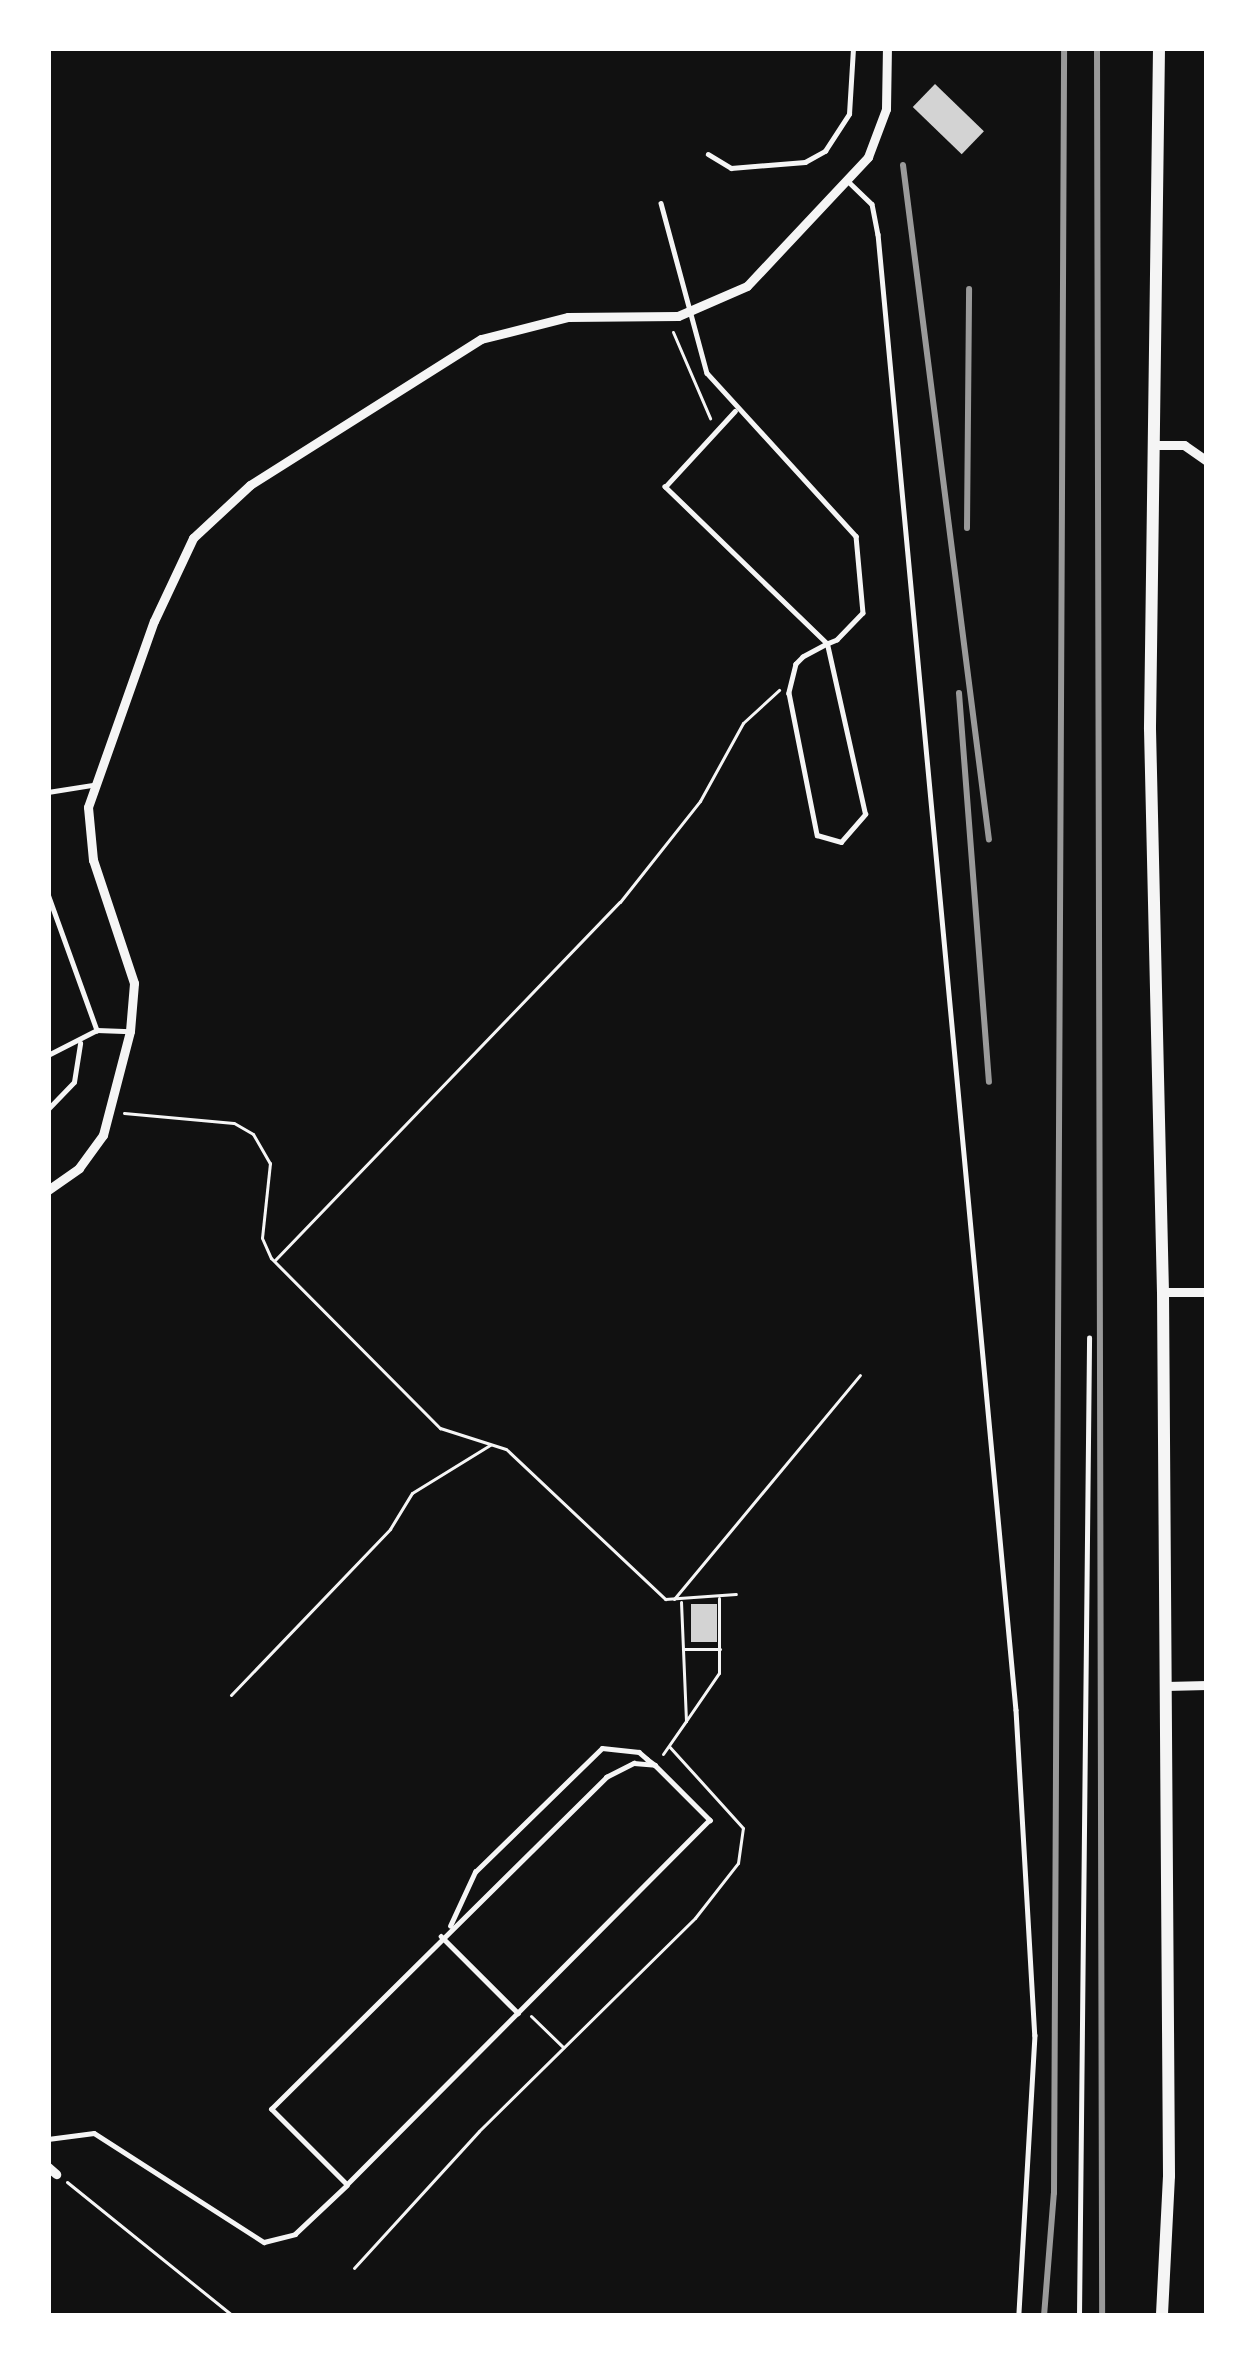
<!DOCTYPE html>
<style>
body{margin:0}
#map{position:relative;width:1255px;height:2364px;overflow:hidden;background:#111;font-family:Figtree,sans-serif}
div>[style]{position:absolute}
.building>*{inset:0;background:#d3d3d3;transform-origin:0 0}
.path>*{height:3px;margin:-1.5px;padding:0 1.5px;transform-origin:1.5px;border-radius:1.5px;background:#f5f5f5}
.service>*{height:4.5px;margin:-2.25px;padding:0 2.25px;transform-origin:2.25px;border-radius:2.25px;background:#f5f5f5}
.minor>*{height:9px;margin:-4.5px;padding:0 4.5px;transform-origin:4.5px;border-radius:4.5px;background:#f5f5f5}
.tertiary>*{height:12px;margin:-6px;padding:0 6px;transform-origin:6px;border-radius:6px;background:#f5f5f5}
.rail>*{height:6px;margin:-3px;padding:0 3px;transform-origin:3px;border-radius:3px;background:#9a9a9a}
span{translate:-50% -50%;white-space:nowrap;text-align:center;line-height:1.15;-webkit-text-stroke:12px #fff;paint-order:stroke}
.frame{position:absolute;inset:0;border:51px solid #fff;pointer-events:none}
</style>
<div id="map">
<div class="building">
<i style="left:935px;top:84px;width:68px;height:32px;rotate:44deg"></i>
<i style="left:691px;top:1604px;width:26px;height:38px"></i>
</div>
<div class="path">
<i style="left:673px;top:332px;width:94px;rotate:66.7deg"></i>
<i style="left:124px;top:1113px;width:110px;rotate:5.2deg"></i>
<i style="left:234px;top:1123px;width:22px;rotate:30deg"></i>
<i style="left:253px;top:1134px;width:34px;rotate:60deg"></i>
<i style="left:270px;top:1163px;width:75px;rotate:96.1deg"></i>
<i style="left:262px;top:1238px;width:22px;rotate:66deg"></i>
<i style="left:271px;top:1258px;width:240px;rotate:45.2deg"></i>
<i style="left:440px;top:1428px;width:69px;rotate:17.7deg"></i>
<i style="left:506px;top:1449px;width:219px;rotate:43.3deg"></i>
<i style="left:665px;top:1599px;width:71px;rotate:-4deg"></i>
<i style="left:275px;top:1260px;width:497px;rotate:-46.1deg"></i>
<i style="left:620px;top:902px;width:129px;rotate:-51.6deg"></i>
<i style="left:700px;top:801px;width:89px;rotate:-61.1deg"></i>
<i style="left:743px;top:723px;width:49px;rotate:-42.5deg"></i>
<i style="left:674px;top:1599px;width:291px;rotate:-50.3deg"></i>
<i style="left:683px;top:1649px;width:37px"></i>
<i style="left:231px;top:1695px;width:230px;rotate:-46.2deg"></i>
<i style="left:390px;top:1529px;width:42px;rotate:-58.6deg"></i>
<i style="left:412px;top:1493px;width:92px;rotate:-31.6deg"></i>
<i style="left:686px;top:1721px;width:58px;rotate:-55.5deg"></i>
<i style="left:719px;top:1673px;width:75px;rotate:-90deg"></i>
<i style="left:663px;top:1754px;width:40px;rotate:-55.1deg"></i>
<i style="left:686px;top:1721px;width:119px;rotate:-92.4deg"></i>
<i style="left:531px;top:2016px;width:45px;rotate:44.1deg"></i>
<i style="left:67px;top:2182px;width:213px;rotate:38.9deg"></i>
<i style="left:354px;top:2268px;width:185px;rotate:-47.6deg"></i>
<i style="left:479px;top:2131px;width:303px;rotate:-44.6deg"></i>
<i style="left:695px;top:1918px;width:70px;rotate:-52deg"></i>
<i style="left:738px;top:1863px;width:35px;rotate:-82deg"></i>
<i style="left:743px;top:1828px;width:110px;rotate:-132.1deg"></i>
</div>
<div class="service">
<i style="left:708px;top:154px;width:27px;rotate:31deg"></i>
<i style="left:731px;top:168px;width:74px;rotate:-4.6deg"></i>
<i style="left:805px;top:162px;width:23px;rotate:-29deg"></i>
<i style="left:825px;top:151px;width:44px;rotate:-57deg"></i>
<i style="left:849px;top:114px;width:66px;rotate:-86.5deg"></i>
<i style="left:850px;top:183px;width:30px;rotate:44deg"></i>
<i style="left:872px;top:204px;width:31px;rotate:79deg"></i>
<i style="left:878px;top:234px;width:1482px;rotate:84.66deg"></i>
<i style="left:1016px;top:1710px;width:326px;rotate:86.7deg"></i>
<i style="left:1035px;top:2035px;width:281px;rotate:93.3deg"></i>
<i style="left:661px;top:203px;width:176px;rotate:74.9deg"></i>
<i style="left:707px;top:373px;width:221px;rotate:47.6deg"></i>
<i style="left:856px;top:536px;width:77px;rotate:84.8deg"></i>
<i style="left:863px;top:613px;width:37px;rotate:134deg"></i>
<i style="left:837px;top:640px;width:11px;rotate:158deg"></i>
<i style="left:827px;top:644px;width:27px;rotate:152deg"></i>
<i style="left:803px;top:657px;width:10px;rotate:135deg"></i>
<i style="left:796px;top:664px;width:30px;rotate:104deg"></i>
<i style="left:789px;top:693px;width:145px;rotate:78.8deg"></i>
<i style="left:817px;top:835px;width:25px;rotate:16deg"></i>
<i style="left:841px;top:842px;width:37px;rotate:-49deg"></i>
<i style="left:865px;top:814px;width:174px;rotate:-102.6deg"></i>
<i style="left:827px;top:644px;width:226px;rotate:-135.9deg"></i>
<i style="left:665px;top:487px;width:103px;rotate:-47.4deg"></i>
<i style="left:48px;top:792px;width:45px;rotate:-9deg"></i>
<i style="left:48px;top:894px;width:145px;rotate:70.2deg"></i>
<i style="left:48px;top:1055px;width:55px;rotate:-27deg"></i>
<i style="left:97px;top:1030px;width:33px;rotate:2deg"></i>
<i style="left:48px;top:1109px;width:37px;rotate:-46deg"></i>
<i style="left:74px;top:1082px;width:39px;rotate:-81deg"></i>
<i style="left:450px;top:1926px;width:60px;rotate:-65.2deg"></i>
<i style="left:475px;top:1872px;width:177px;rotate:-44.3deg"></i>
<i style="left:602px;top:1748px;width:37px;rotate:6deg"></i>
<i style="left:639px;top:1752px;width:11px;rotate:41deg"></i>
<i style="left:647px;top:1759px;width:10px;rotate:37deg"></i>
<i style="left:655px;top:1765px;width:78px;rotate:45deg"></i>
<i style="left:710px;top:1820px;width:515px;rotate:134.84deg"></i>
<i style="left:347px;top:2185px;width:107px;rotate:-135deg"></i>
<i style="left:271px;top:2109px;width:472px;rotate:-44.7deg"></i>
<i style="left:606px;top:1777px;width:31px;rotate:-27deg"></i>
<i style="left:634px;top:1763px;width:21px;rotate:5deg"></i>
<i style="left:441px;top:1936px;width:109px;rotate:45deg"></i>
<i style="left:48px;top:2139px;width:46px;rotate:-7.4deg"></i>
<i style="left:94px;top:2133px;width:202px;rotate:32.7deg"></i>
<i style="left:264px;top:2242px;width:32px;rotate:-14deg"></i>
<i style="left:295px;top:2234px;width:71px;rotate:-43.3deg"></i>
<i style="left:1079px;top:2316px;width:978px;rotate:-89.41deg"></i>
</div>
<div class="minor">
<i style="left:1154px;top:445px;width:30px"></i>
<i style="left:1184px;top:445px;width:28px;rotate:35deg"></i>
<i style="left:48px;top:1190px;width:38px;rotate:-35deg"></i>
<i style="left:79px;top:1168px;width:41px;rotate:-54deg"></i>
<i style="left:103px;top:1135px;width:107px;rotate:-75.4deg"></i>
<i style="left:130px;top:1031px;width:48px;rotate:-85.2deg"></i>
<i style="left:134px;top:983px;width:130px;rotate:-108.4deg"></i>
<i style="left:93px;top:860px;width:53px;rotate:-95.4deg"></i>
<i style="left:88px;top:807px;width:197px;rotate:-70.5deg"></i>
<i style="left:154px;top:621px;width:92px;rotate:-64.8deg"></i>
<i style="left:193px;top:538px;width:78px;rotate:-42.9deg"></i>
<i style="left:250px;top:485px;width:273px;rotate:-32.3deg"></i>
<i style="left:481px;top:339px;width:90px;rotate:-14.2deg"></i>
<i style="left:568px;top:317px;width:110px;rotate:-0.5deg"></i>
<i style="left:678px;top:316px;width:75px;rotate:-23.5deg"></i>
<i style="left:747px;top:286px;width:177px;rotate:-46.8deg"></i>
<i style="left:868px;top:157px;width:51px;rotate:-69.4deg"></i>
<i style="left:886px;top:109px;width:61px;rotate:-89.1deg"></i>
<i style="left:1163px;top:1292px;width:44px"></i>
<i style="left:1166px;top:1686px;width:41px;rotate:-1.4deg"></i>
<i style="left:48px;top:2167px;width:11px;rotate:41deg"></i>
</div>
<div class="tertiary">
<i style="left:1159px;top:48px;width:681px;rotate:90.76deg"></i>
<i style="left:1150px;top:729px;width:563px;rotate:88.68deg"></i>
<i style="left:1163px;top:1292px;width:884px;rotate:89.61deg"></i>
<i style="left:1169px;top:2176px;width:140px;rotate:92.9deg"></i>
</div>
<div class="rail">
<i style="left:1097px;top:48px;width:2268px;rotate:89.87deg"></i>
<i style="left:903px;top:165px;width:680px;rotate:82.74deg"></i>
<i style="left:967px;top:528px;width:239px;rotate:-89.5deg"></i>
<i style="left:959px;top:693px;width:390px;rotate:85.6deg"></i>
<i style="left:1044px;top:2316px;width:123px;rotate:-85.4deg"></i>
<i style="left:1054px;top:2193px;width:2145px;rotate:-89.73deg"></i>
</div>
<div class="frame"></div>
</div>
